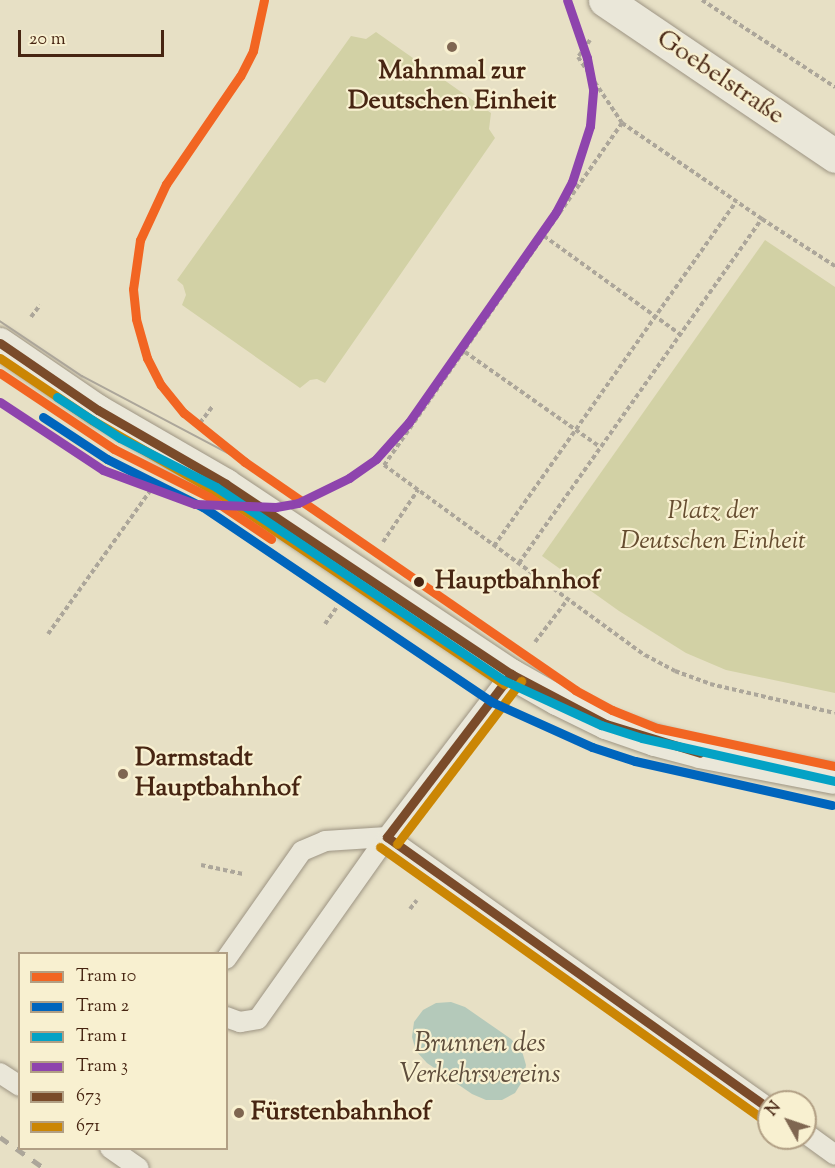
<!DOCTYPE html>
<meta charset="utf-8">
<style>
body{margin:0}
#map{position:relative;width:835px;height:1168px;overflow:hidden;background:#e7e0c5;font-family:"Sorts Mill Goudy",serif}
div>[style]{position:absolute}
.green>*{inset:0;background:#d2d1a5}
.water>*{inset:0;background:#b4c9ba}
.path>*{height:4px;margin-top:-2px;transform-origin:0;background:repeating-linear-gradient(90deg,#aca69a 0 4.5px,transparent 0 7.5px)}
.roads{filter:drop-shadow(0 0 2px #9d9483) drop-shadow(0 0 2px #9d9483)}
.service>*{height:20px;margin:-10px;padding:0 10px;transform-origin:10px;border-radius:10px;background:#eae7d9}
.pedestrian>*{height:30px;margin:-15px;padding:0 15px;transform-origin:15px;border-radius:15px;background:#eae7d9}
.secondary>*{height:33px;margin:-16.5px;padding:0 16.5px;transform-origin:16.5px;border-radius:16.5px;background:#eae7d9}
.tram>*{height:1.5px;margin:-0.75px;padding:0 0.75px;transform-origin:0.75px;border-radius:0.75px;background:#aca69a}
.rail>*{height:4.5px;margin-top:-2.25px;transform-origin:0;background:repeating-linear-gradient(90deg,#aca69a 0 10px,transparent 0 20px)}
.bus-1>*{height:9px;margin:-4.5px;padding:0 4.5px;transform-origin:4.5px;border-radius:4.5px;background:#7a4b2a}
.bus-2>*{height:9px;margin:-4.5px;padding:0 4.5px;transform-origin:4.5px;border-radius:4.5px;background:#cb8604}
.tram-1>*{height:9px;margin:-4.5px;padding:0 4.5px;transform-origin:4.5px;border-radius:4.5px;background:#f26522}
.tram-2>*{height:9px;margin:-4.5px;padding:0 4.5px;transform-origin:4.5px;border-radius:4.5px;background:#0065bd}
.tram-3>*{height:9px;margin:-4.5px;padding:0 4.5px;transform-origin:4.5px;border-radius:4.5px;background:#04a2c5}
.tram-4>*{height:9px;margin:-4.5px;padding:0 4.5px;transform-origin:4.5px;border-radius:4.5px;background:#8e44ad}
.dots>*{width:16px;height:16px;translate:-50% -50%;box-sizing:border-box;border:3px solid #f8f0d0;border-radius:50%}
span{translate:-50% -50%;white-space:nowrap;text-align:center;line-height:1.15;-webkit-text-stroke:4.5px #f8f0d0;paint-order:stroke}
.poi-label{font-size:26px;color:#472512;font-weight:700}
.left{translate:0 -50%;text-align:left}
.street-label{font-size:26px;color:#472512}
.park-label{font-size:26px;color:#664d30;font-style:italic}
.stop-label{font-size:26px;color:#472512;font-weight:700}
.water-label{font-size:27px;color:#5d4c3b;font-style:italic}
.legend{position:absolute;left:18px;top:952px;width:210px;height:198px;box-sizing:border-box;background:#f8f0d0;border:2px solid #b19f84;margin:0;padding:8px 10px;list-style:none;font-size:18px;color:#472512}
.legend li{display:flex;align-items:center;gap:12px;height:30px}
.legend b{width:30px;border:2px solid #b19f84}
.north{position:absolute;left:757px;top:1090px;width:60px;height:60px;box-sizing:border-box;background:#f8f0d0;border:2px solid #b19f84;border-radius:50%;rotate:310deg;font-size:16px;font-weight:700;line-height:24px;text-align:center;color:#472512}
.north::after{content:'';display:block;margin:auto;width:21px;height:27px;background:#7f6651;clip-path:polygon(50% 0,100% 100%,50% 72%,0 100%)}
.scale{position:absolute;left:18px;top:30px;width:146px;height:27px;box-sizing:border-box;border:3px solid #472512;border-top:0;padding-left:8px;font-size:18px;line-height:21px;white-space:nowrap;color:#472512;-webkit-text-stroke:4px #f8f0d0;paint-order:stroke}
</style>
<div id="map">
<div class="green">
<i style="clip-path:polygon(376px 32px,491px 113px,489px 129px,495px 138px,325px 383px,317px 379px,310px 380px,300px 388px,182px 305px,186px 295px,183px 285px,177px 280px,351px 36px,366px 39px)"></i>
<i style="clip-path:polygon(765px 240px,835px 287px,835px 693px,726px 670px,686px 653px,619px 611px,542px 556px)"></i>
</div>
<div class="water">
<i style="clip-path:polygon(451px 1002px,465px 1007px,511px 1039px,522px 1051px,526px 1065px,523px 1080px,515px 1093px,502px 1100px,486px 1100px,472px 1094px,427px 1063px,416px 1051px,412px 1037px,414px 1022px,423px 1010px,436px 1003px)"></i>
</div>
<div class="path">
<i style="left:702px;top:0;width:159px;rotate:33.2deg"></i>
<i style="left:590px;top:40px;width:21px;rotate:125deg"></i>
<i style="left:578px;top:57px;width:79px;rotate:56.3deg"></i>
<i style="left:622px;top:123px;width:417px;rotate:124.8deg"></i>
<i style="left:384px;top:465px;width:323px;rotate:36.1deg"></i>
<i style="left:645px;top:655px;width:34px;rotate:28deg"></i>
<i style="left:675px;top:671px;width:37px;rotate:20deg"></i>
<i style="left:710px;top:684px;width:128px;rotate:13.1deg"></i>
<i style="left:622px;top:123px;width:170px;rotate:34.4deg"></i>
<i style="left:544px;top:236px;width:168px;rotate:35.8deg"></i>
<i style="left:31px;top:317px;width:15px;rotate:-53deg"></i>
<i style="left:465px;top:352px;width:165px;rotate:35.1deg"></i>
<i style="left:200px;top:423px;width:20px;rotate:-53deg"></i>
<i style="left:383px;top:542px;width:63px;rotate:-56.1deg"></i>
<i style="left:494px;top:546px;width:421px;rotate:-54.9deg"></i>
<i style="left:519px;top:563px;width:421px;rotate:-54.8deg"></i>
<i style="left:762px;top:219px;width:87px;rotate:32.8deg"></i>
<i style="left:325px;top:624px;width:21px;rotate:-55deg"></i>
<i style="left:48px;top:634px;width:181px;rotate:-54.5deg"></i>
<i style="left:535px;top:642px;width:54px;rotate:-52.5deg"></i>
<i style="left:201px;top:865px;width:43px;rotate:12.1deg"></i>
<i style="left:410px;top:909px;width:11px;rotate:-52deg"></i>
</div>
<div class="roads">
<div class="service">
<i style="left:226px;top:959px;width:132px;rotate:-54.9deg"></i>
<i style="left:302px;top:851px;width:25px;rotate:-23deg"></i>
<i style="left:325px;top:841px;width:62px;rotate:-3.7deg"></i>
<i style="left:387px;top:837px;width:468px;rotate:35.4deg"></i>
<i style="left:226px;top:1017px;width:15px;rotate:20deg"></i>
<i style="left:240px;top:1022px;width:18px;rotate:-9deg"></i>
<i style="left:258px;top:1019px;width:223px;rotate:-54.7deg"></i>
<i style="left:387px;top:837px;width:205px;rotate:-52.7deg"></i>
<i style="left:0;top:1073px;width:24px;rotate:33deg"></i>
<i style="left:805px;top:1133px;width:37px;rotate:36deg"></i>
<i style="left:110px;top:1148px;width:35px;rotate:35deg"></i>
</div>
<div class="pedestrian">
<i style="left:0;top:343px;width:119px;rotate:34.4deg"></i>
<i style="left:98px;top:410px;width:148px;rotate:30deg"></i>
<i style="left:226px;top:484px;width:343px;rotate:33.7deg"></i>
<i style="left:511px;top:674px;width:53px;rotate:29.5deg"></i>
<i style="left:557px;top:700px;width:55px;rotate:26.1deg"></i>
<i style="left:606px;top:724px;width:52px;rotate:19.1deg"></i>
<i style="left:655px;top:741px;width:47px;rotate:14.9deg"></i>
<i style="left:700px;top:753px;width:137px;rotate:10.9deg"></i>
</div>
<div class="secondary">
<i style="left:605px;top:0;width:278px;rotate:34.1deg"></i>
</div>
</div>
<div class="tram">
<i style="left:0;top:321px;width:99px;rotate:33.9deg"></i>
<i style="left:82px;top:376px;width:184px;rotate:27.8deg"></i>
</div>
<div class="rail">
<i style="left:0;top:1137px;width:54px;rotate:35.2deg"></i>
</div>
<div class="bus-1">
<i style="left:0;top:343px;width:119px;rotate:34.4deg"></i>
<i style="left:98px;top:410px;width:148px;rotate:30deg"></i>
<i style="left:226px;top:484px;width:343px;rotate:33.7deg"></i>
<i style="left:511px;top:674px;width:107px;rotate:27.8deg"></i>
<i style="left:606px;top:724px;width:98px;rotate:17.1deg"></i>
<i style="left:387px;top:837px;width:468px;rotate:35.4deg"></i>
<i style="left:387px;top:837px;width:205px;rotate:-52.7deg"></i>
</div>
<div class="bus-2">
<i style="left:0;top:358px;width:111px;rotate:34deg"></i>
<i style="left:92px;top:420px;width:148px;rotate:30deg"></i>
<i style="left:220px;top:494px;width:342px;rotate:33.8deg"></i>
<i style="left:397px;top:844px;width:205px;rotate:-52.7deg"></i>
<i style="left:380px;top:847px;width:468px;rotate:35.4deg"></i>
</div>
<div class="tram-1">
<i style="left:264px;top:0;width:52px;rotate:102.2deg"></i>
<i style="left:253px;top:51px;width:28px;rotate:117deg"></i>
<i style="left:240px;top:76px;width:131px;rotate:124.4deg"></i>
<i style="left:166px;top:184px;width:62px;rotate:114.9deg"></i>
<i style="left:140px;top:240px;width:49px;rotate:98.1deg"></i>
<i style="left:133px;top:289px;width:30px;rotate:84deg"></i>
<i style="left:136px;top:319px;width:41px;rotate:74.2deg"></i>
<i style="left:147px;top:358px;width:30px;rotate:63deg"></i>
<i style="left:161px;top:385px;width:36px;rotate:51deg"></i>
<i style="left:184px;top:413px;width:78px;rotate:38.8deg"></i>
<i style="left:245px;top:462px;width:401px;rotate:34.6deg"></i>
<i style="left:575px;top:690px;width:42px;rotate:28.4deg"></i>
<i style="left:612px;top:710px;width:48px;rotate:21.8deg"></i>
<i style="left:657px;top:728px;width:182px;rotate:12.1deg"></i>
<i style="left:0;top:373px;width:137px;rotate:33.7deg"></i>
<i style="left:114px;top:449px;width:106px;rotate:26.8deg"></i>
<i style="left:209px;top:497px;width:75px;rotate:34.1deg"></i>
</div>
<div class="tram-2">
<i style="left:43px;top:417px;width:77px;rotate:33.3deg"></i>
<i style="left:107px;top:459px;width:107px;rotate:26.6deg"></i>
<i style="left:203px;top:507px;width:349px;rotate:34deg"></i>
<i style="left:492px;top:702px;width:110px;rotate:24.2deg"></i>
<i style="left:592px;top:747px;width:45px;rotate:18deg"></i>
<i style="left:635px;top:761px;width:202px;rotate:12.6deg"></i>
</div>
<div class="tram-3">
<i style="left:57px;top:397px;width:75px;rotate:33.1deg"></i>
<i style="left:120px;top:438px;width:108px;rotate:27deg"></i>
<i style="left:216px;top:487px;width:346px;rotate:33.9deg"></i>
<i style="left:503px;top:680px;width:108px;rotate:24.7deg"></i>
<i style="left:601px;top:725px;width:43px;rotate:17.6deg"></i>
<i style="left:642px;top:738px;width:198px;rotate:12.6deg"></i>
</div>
<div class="tram-4">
<i style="left:0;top:402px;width:123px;rotate:33.4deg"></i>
<i style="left:103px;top:470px;width:98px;rotate:20.3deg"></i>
<i style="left:195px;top:504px;width:81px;rotate:2.1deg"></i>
<i style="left:276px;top:507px;width:22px;rotate:-10deg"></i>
<i style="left:298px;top:503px;width:57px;rotate:-26.1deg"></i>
<i style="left:349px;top:478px;width:33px;rotate:-35deg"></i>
<i style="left:376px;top:459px;width:50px;rotate:-48.3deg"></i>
<i style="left:409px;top:422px;width:256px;rotate:-55deg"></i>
<i style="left:556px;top:212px;width:34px;rotate:-62deg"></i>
<i style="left:572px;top:182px;width:59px;rotate:-72.2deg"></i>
<i style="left:590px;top:126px;width:37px;rotate:-85deg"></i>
<i style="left:593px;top:89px;width:32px;rotate:-101deg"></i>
<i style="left:587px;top:58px;width:61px;rotate:-109deg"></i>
</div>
<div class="dots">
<i style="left:452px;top:47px;background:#7f6651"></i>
<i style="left:419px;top:582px;background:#472512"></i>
<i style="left:123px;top:774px;background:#7f6651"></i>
<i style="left:239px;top:1113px;background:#7f6651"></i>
</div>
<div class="poi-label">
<span style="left:452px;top:87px">Mahnmal zur<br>Deutschen Einheit</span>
<span class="left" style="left:135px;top:774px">Darmstadt<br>Hauptbahnhof</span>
<span class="left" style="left:251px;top:1113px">Fürstenbahnhof</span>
</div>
<div class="street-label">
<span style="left:720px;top:78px;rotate:34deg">Goebelstraße</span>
</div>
<div class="park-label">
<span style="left:713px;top:527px">Platz der<br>Deutschen Einheit</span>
</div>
<div class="stop-label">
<span class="left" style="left:435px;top:582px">Hauptbahnhof</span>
</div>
<div class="water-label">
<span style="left:480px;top:1060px">Brunnen des<br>Verkehrsvereins</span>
</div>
<ul class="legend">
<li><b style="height:8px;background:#f26522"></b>Tram 10</li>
<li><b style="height:8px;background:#0065bd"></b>Tram 2</li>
<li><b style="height:8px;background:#04a2c5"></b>Tram 1</li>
<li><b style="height:8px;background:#8e44ad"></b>Tram 3</li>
<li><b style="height:8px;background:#7a4b2a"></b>673</li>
<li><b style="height:8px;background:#cb8604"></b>671</li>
</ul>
<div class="north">N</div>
<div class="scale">20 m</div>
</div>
